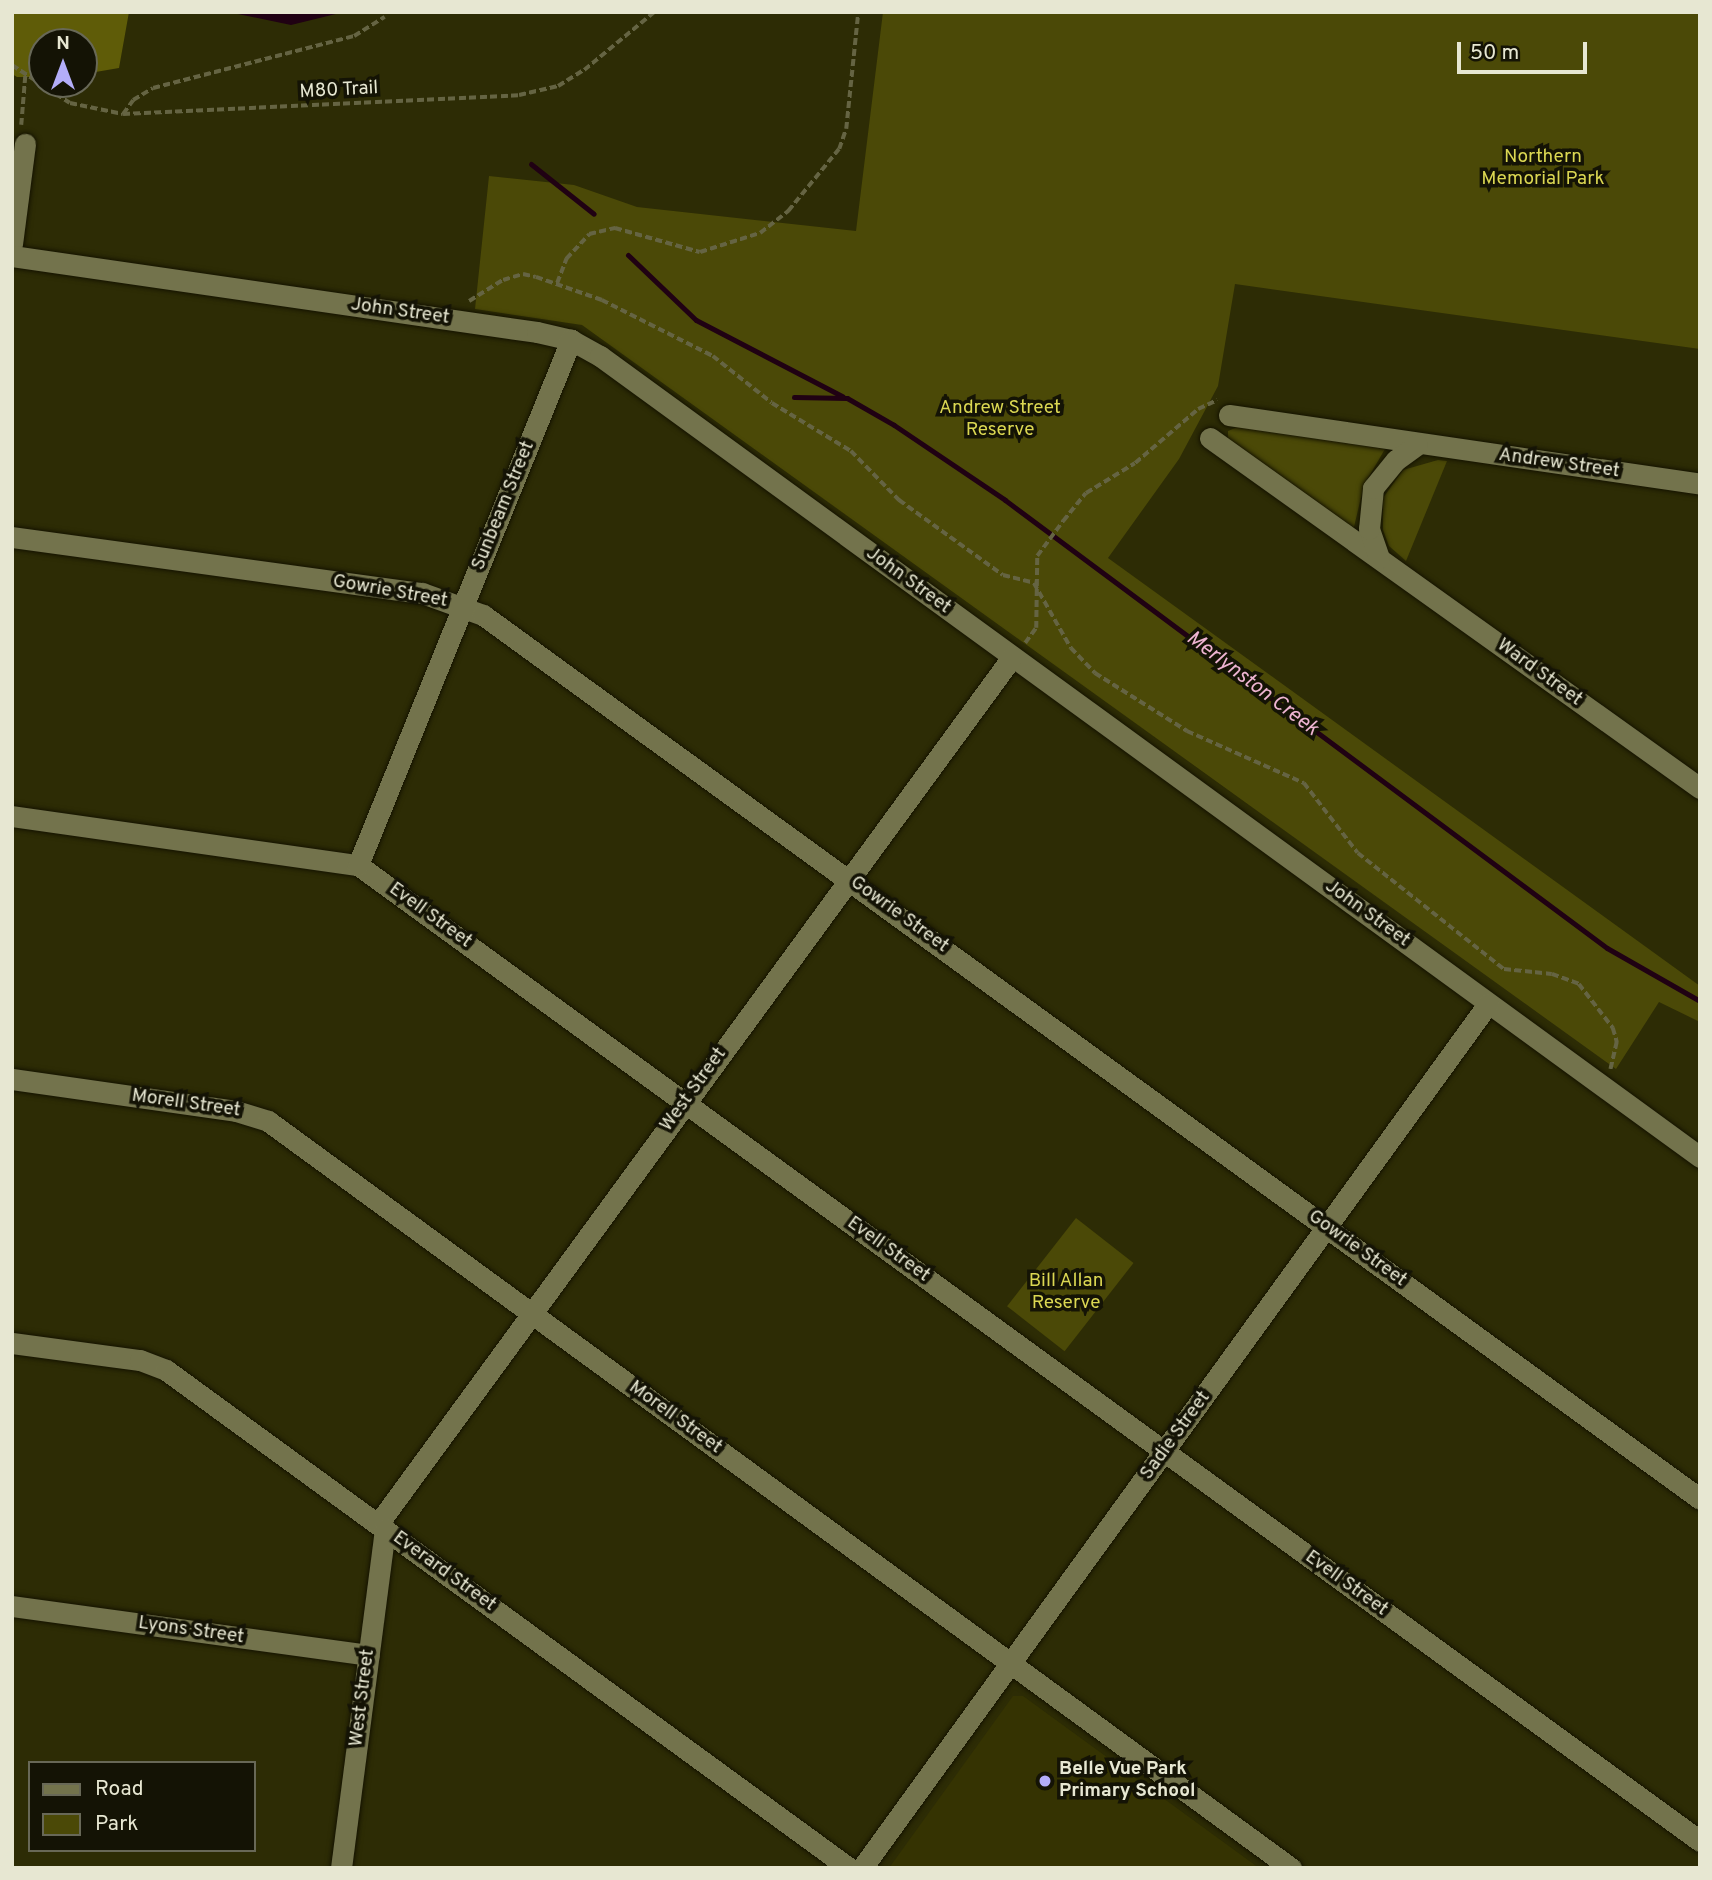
<!DOCTYPE html>
<style>
body{margin:0}
#map{position:relative;width:1712px;height:1880px;overflow:hidden;background:#2d2c05;font-family:Overpass,sans-serif}
div>[style]{position:absolute}
.built>*{inset:0;background:#353302}
.green>*{inset:0;background:#4b4907;transform-origin:0 0}
.forest>*{inset:0;background:#5f5c08}
.water>*{inset:0;background:#200113}
.stream>*{height:5px;margin:-2.5px;padding:0 2.5px;transform-origin:2.5px;border-radius:2.5px;background:#200113}
.path>*{height:3.5px;margin-top:-1.75px;transform-origin:0;background:repeating-linear-gradient(90deg,#656443 0 7px,transparent 0 10.5px)}
.roads{filter:drop-shadow(0 0 2px #151300) drop-shadow(0 0 2px #151300)}
.minor>*{height:21px;margin:-10.5px;padding:0 10.5px;transform-origin:10.5px;border-radius:10.5px;background:#73734c}
.dots>*{width:19px;height:19px;translate:-50% -50%;box-sizing:border-box;border:4px solid #141305;border-radius:50%}
span{translate:-50% -50%;white-space:nowrap;text-align:center;line-height:1.15;-webkit-text-stroke:7px #141305;paint-order:stroke}
.street-label{font-size:19px;color:#e7e7d2}
.park-label{font-size:19px;color:#dbd752}
.poi-label{font-size:19px;color:#e7e7d2;font-weight:700}
.left{translate:0 -50%;text-align:left}
.water-label{font-size:21px;color:#eeb4d1;font-style:italic}
.frame{position:absolute;inset:0;border:14px solid #e7e7d2;pointer-events:none}
.legend{position:absolute;left:28px;top:1761px;width:228px;height:91px;box-sizing:border-box;background:#141305;border:2px solid #686857;margin:0;padding:9px 12px;list-style:none;font-size:21px;color:#e7e7d2}
.legend li{display:flex;align-items:center;gap:14px;height:35px}
.legend b{width:35px;border:2px solid #686857}
.north{position:absolute;left:28px;top:28px;width:70px;height:70px;box-sizing:border-box;background:#141305;border:2px solid #686857;border-radius:50%;rotate:0deg;font-size:19px;font-weight:700;line-height:28px;text-align:center;color:#e7e7d2}
.north::after{content:'';display:block;margin:auto;width:24px;height:32px;background:#b3adf9;clip-path:polygon(50% 0,100% 100%,50% 72%,0 100%)}
.scale{position:absolute;left:1457px;top:42px;width:130px;height:32px;box-sizing:border-box;border:4px solid #e7e7d2;border-top:0;padding-left:9px;font-size:21px;line-height:24px;white-space:nowrap;color:#e7e7d2;-webkit-text-stroke:5px #141305;paint-order:stroke}
</style>
<div id="map">
<div class="built">
<i style="clip-path:polygon(1013px 1696px,1023px 1696px,1259px 1868px,889px 1868px)"></i>
</div>
<div class="green">
<i style="clip-path:polygon(883px 12px,1700px 12px,1700px 349px,1235px 284px,1218px 386px,1179px 459px,1108px 558px,1700px 986px,1700px 1022px,1659px 1002px,1616px 1069px,582px 325px,475px 309px,489px 176px,574px 185px,637px 207px,856px 231px)"></i>
<i style="clip-path:polygon(1240px 426px,1385px 449px,1364px 485px,1354px 527px,1346px 526px,1228px 439px,1228px 431px)"></i>
<i style="clip-path:polygon(1438px 460px,1447px 461px,1406px 561px,1389px 546px,1383px 530px,1383px 498px,1403px 470px)"></i>
<i style="left:1076px;top:1218px;width:73px;height:112px;rotate:38deg"></i>
</div>
<div class="forest">
<i style="clip-path:polygon(12px 12px,129px 12px,119px 68px,84px 74px,84px 42px,42px 42px,42px 77px,17px 77px,12px 74px)"></i>
</div>
<div class="water">
<i style="clip-path:polygon(228px 12px,344px 12px,291px 25px)"></i>
</div>
<div class="stream">
<i style="left:531px;top:164px;width:80px;rotate:38.4deg"></i>
<i style="left:628px;top:255px;width:94px;rotate:43.7deg"></i>
<i style="left:696px;top:320px;width:165px;rotate:27.5deg"></i>
<i style="left:794px;top:397px;width:53px;rotate:1.1deg"></i>
<i style="left:847px;top:398px;width:54px;rotate:29.9deg"></i>
<i style="left:894px;top:425px;width:134px;rotate:34deg"></i>
<i style="left:1005px;top:500px;width:750px;rotate:36.66deg"></i>
<i style="left:1607px;top:948px;width:107px;rotate:29.7deg"></i>
</div>
<div class="path">
<i style="left:12px;top:65px;width:69px;rotate:33.2deg"></i>
<i style="left:70px;top:103px;width:54px;rotate:11.7deg"></i>
<i style="left:123px;top:114px;width:396px;rotate:-2.7deg"></i>
<i style="left:519px;top:95px;width:40px;rotate:-13deg"></i>
<i style="left:558px;top:86px;width:31px;rotate:-32deg"></i>
<i style="left:584px;top:70px;width:91px;rotate:-39.6deg"></i>
<i style="left:123px;top:114px;width:17px;rotate:-54deg"></i>
<i style="left:133px;top:100px;width:23px;rotate:-31deg"></i>
<i style="left:153px;top:88px;width:208px;rotate:-14.5deg"></i>
<i style="left:354px;top:36px;width:36px;rotate:-32deg"></i>
<i style="left:21px;top:125px;width:49px;rotate:-85.3deg"></i>
<i style="left:557px;top:283px;width:26px;rotate:-69deg"></i>
<i style="left:566px;top:259px;width:34px;rotate:-47deg"></i>
<i style="left:589px;top:234px;width:27px;rotate:-13deg"></i>
<i style="left:615px;top:228px;width:88px;rotate:15.8deg"></i>
<i style="left:700px;top:252px;width:63px;rotate:-17.6deg"></i>
<i style="left:760px;top:233px;width:36px;rotate:-38deg"></i>
<i style="left:788px;top:211px;width:80px;rotate:-50.6deg"></i>
<i style="left:839px;top:149px;width:21px;rotate:-71deg"></i>
<i style="left:846px;top:129px;width:118px;rotate:-84.1deg"></i>
<i style="left:469px;top:301px;width:40px;rotate:-32deg"></i>
<i style="left:503px;top:280px;width:21px;rotate:-17deg"></i>
<i style="left:523px;top:274px;width:13px;rotate:13deg"></i>
<i style="left:536px;top:277px;width:70px;rotate:19.2deg"></i>
<i style="left:602px;top:300px;width:124px;rotate:26.8deg"></i>
<i style="left:713px;top:356px;width:75px;rotate:38.5deg"></i>
<i style="left:772px;top:403px;width:92px;rotate:31.3deg"></i>
<i style="left:851px;top:451px;width:69px;rotate:45.6deg"></i>
<i style="left:899px;top:500px;width:128px;rotate:35.8deg"></i>
<i style="left:1003px;top:575px;width:32px;rotate:14deg"></i>
<i style="left:1034px;top:583px;width:75px;rotate:60.4deg"></i>
<i style="left:1071px;top:648px;width:35px;rotate:46deg"></i>
<i style="left:1095px;top:673px;width:109px;rotate:32.2deg"></i>
<i style="left:1187px;top:731px;width:128px;rotate:24deg"></i>
<i style="left:1304px;top:783px;width:88px;rotate:52.4deg"></i>
<i style="left:1358px;top:853px;width:186px;rotate:38.5deg"></i>
<i style="left:1504px;top:969px;width:48px;rotate:5.9deg"></i>
<i style="left:1552px;top:974px;width:29px;rotate:20deg"></i>
<i style="left:1579px;top:984px;width:56px;rotate:52.3deg"></i>
<i style="left:1613px;top:1028px;width:15px;rotate:74deg"></i>
<i style="left:1617px;top:1042px;width:28px;rotate:103deg"></i>
<i style="left:1025px;top:643px;width:19px;rotate:-54deg"></i>
<i style="left:1036px;top:628px;width:72px;rotate:-89.2deg"></i>
<i style="left:1037px;top:556px;width:44px;rotate:-53.4deg"></i>
<i style="left:1063px;top:521px;width:36px;rotate:-51deg"></i>
<i style="left:1086px;top:493px;width:57px;rotate:-31.5deg"></i>
<i style="left:1135px;top:463px;width:83px;rotate:-40.6deg"></i>
<i style="left:1198px;top:409px;width:21px;rotate:-25deg"></i>
</div>
<div class="roads">
<div class="minor">
<i style="left:12px;top:244px;width:101px;rotate:-82.6deg"></i>
<i style="left:12px;top:256px;width:530px;rotate:8.24deg"></i>
<i style="left:537px;top:332px;width:35px;rotate:13deg"></i>
<i style="left:571px;top:340px;width:33px;rotate:29deg"></i>
<i style="left:600px;top:356px;width:1361px;rotate:36.06deg"></i>
<i style="left:1229px;top:415px;width:476px;rotate:8.3deg"></i>
<i style="left:1210px;top:438px;width:602px;rotate:35.54deg"></i>
<i style="left:12px;top:537px;width:414px;rotate:7.8deg"></i>
<i style="left:422px;top:593px;width:65px;rotate:19.8deg"></i>
<i style="left:483px;top:615px;width:1504px;rotate:35.99deg"></i>
<i style="left:1379px;top:558px;width:31px;rotate:-109deg"></i>
<i style="left:1369px;top:529px;width:41px;rotate:-84.4deg"></i>
<i style="left:1373px;top:488px;width:36px;rotate:-51deg"></i>
<i style="left:1396px;top:460px;width:26px;rotate:-36deg"></i>
<i style="left:12px;top:816px;width:349px;rotate:8.1deg"></i>
<i style="left:358px;top:865px;width:1659px;rotate:36.03deg"></i>
<i style="left:358px;top:865px;width:567px;rotate:-67.92deg"></i>
<i style="left:12px;top:1079px;width:226px;rotate:8.1deg"></i>
<i style="left:236px;top:1111px;width:34px;rotate:17deg"></i>
<i style="left:268px;top:1121px;width:1267px;rotate:36.14deg"></i>
<i style="left:12px;top:1343px;width:129px;rotate:7.6deg"></i>
<i style="left:140px;top:1360px;width:28px;rotate:21deg"></i>
<i style="left:166px;top:1370px;width:845px;rotate:36.1deg"></i>
<i style="left:378px;top:1524px;width:1074px;rotate:-53.82deg"></i>
<i style="left:12px;top:1606px;width:360px;rotate:7.8deg"></i>
<i style="left:341px;top:1868px;width:342px;rotate:-82.6deg"></i>
<i style="left:862px;top:1868px;width:1067px;rotate:-54.08deg"></i>
</div>
</div>
<div class="dots">
<i style="left:1045px;top:1781px;background:#b3adf9"></i>
</div>
<div class="street-label">
<span style="left:339px;top:91px;rotate:-3deg">M80 Trail</span>
<span style="left:400px;top:312px;rotate:8deg">John Street</span>
<span style="left:1559px;top:464px;rotate:8deg">Andrew Street</span>
<span style="left:504px;top:506px;rotate:-68deg">Sunbeam Street</span>
<span style="left:908px;top:581px;rotate:36deg">John Street</span>
<span style="left:390px;top:592px;rotate:10deg">Gowrie Street</span>
<span style="left:1539px;top:673px;rotate:36deg">Ward Street</span>
<span style="left:1367px;top:914px;rotate:36deg">John Street</span>
<span style="left:899px;top:915px;rotate:36deg">Gowrie Street</span>
<span style="left:430px;top:916px;rotate:36deg">Evell Street</span>
<span style="left:694px;top:1090px;rotate:-54deg">West Street</span>
<span style="left:186px;top:1104px;rotate:8deg">Morell Street</span>
<span style="left:1357px;top:1249px;rotate:36deg">Gowrie Street</span>
<span style="left:888px;top:1250px;rotate:36deg">Evell Street</span>
<span style="left:675px;top:1418px;rotate:36deg">Morell Street</span>
<span style="left:1176px;top:1436px;rotate:-54deg">Sadie Street</span>
<span style="left:444px;top:1572px;rotate:36deg">Everard Street</span>
<span style="left:1346px;top:1584px;rotate:36deg">Evell Street</span>
<span style="left:191px;top:1631px;rotate:8deg">Lyons Street</span>
<span style="left:363px;top:1698px;rotate:-83deg">West Street</span>
</div>
<div class="park-label">
<span style="left:1543px;top:169px">Northern<br>Memorial Park</span>
<span style="left:1000px;top:420px">Andrew Street<br>Reserve</span>
<span style="left:1066px;top:1293px">Bill Allan<br>Reserve</span>
</div>
<div class="poi-label">
<span class="left" style="left:1059px;top:1781px">Belle Vue Park<br>Primary School</span>
</div>
<div class="water-label">
<span style="left:1252px;top:684px;rotate:37deg">Merlynston Creek</span>
</div>
<div class="frame"></div>
<ul class="legend">
<li><b style="height:9px;background:#73734c"></b>Road</li>
<li><b style="height:19px;background:#4b4907"></b>Park</li>
</ul>
<div class="north">N</div>
<div class="scale">50 m</div>
</div>
